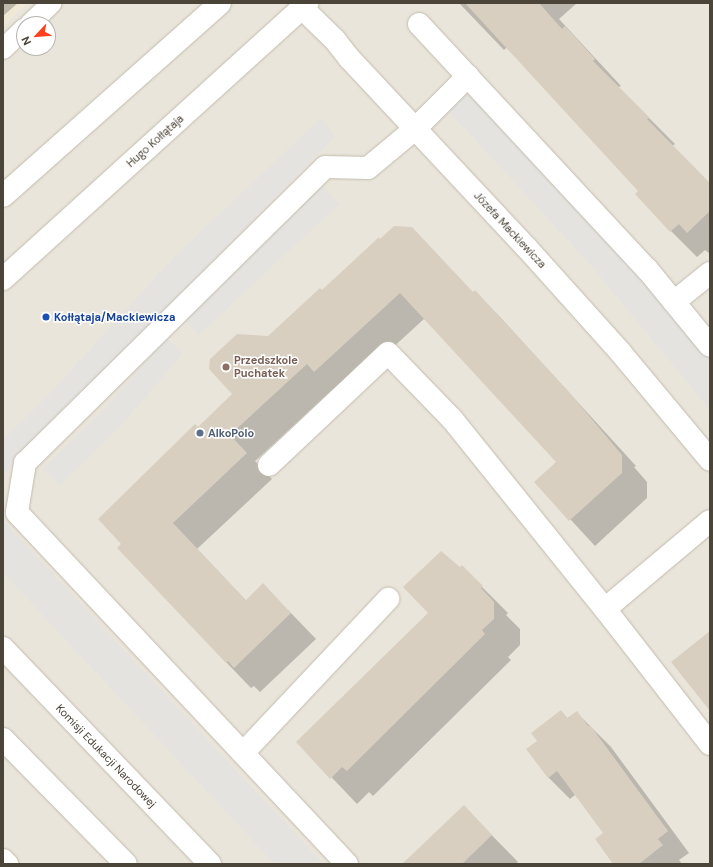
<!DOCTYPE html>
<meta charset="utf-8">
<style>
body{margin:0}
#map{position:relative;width:713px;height:867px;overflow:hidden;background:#f6f3ec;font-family:"DM Sans",sans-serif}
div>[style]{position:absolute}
.residential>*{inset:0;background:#eae5da}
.education>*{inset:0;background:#efe8d6}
.parking>*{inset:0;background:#e5e3e0;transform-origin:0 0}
.shadow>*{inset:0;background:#0003}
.building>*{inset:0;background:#d8cfc1}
.roads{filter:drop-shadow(0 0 1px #c2bbae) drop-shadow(0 0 1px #c2bbae)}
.service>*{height:20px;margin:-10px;padding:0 10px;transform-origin:10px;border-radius:10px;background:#fff}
.minor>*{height:22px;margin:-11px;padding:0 11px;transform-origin:11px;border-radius:11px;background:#fff}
.tertiary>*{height:22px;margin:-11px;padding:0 11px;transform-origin:11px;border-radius:11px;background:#fff}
.dots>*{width:11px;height:11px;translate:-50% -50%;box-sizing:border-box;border:2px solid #fff;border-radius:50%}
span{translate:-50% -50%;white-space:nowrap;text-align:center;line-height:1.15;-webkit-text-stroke:3px #fff;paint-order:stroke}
.street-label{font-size:11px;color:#4b4439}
.transit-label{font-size:11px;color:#164399;font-weight:700}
.left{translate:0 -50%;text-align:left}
.education-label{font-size:11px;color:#785e54;font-weight:700}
.service-label{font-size:11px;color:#4e5e75;font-weight:700}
.frame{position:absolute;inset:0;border:4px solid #4b4439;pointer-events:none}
.north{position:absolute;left:16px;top:16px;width:40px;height:40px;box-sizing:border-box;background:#fff;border:1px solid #b7b4b0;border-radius:50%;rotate:244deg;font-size:11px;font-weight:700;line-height:16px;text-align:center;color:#4b4439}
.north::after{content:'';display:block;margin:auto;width:14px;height:18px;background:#fc3f1d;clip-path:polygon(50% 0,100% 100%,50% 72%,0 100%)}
</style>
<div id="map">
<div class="residential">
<i style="clip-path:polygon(evenodd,27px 3px,710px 3px,710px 864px,3px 864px,3px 26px,27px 3px,24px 24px,48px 24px,48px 48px,24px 48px,24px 24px)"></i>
</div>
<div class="education">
<i style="clip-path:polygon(3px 3px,27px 3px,3px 26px)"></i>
</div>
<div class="parking">
<i style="clip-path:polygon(468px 76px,710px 346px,710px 410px,588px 262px,441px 103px)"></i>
<i style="clip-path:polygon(321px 118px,336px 136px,163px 310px,3px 476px,3px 440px,54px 389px,176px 255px)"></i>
<i style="left:322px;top:186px;width:25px;height:192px;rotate:47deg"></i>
<i style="clip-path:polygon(167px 338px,183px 354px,120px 427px,60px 485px,43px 468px,101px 413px)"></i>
<i style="left:3px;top:520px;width:474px;height:36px;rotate:47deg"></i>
</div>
<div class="shadow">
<i style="clip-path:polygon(3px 3px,18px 3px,3px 16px)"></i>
<i style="clip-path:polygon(459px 3px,577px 3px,559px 19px,621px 86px,618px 87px,675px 144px,672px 146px,710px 184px,710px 254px,705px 250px,697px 257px,671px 231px,636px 194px,639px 191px,507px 47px,504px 50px)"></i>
<i style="clip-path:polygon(412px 228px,473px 293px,475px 292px,500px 317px,636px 466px,634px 467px,647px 482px,647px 498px,595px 546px,536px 482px,558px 462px,425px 318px,340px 396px,333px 389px,255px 461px,272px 479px,197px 549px,246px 601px,288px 610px,316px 639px,260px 692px,254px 686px,251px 688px,226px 662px,122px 544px,198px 429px,234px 394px,268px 337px,380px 240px)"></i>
<i style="clip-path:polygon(462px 567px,508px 613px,506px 615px,520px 629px,520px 645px,508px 657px,511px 660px,373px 796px,369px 792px,357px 804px,298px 742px,429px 613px)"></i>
<i style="clip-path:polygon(561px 711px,568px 719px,576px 712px,611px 747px,689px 853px,679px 860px,682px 864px,614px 864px,605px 833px,576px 794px,570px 799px,549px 778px,528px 749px,538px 741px)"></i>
<i style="clip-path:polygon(464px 807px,518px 862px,515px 864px,416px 864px)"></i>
</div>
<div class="building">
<i style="clip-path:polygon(465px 3px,539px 3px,562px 29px,565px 26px,595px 59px,593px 61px,650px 118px,647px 119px,710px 183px,710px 211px,687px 233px,679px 224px,670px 232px,635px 194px,638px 191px)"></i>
<i style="clip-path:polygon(394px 226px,412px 227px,473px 292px,475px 290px,569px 392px,622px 455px,622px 473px,569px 521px,534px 482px,556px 462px,400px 293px,314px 372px,307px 364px,230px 435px,247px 453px,173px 523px,246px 600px,263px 583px,291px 613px,234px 668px,228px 661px,226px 663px,117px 548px,121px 544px,98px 519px,195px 424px,198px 427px,232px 394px,209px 369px,210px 359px,237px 334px,268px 336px,320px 288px,322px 290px,379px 237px,380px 239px)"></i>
<i style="clip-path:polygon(441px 551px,460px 567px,462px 565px,483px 586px,481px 588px,494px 602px,494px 619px,482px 630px,485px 634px,347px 771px,342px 767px,330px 779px,296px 742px,428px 613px,403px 587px)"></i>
<i style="clip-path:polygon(710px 631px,710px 711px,671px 662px)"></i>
<i style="clip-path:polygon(561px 710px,567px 718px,577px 711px,588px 726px,590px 725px,668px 831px,658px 839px,663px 845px,639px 864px,613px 864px,595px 839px,603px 833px,566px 783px,557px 771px,548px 778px,526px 749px,537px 741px,531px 733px)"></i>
<i style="clip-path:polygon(464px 805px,492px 835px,462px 864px,402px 864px)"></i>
</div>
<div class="roads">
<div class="service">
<i style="left:30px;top:24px;width:30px;rotate:-44deg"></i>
<i style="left:3px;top:49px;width:29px;rotate:-44deg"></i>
</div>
<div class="minor">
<i style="left:302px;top:8px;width:46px;rotate:44.1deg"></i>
<i style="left:335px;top:40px;width:24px;rotate:52deg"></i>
<i style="left:350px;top:59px;width:258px;rotate:46.9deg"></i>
<i style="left:526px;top:247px;width:142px;rotate:48.1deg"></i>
<i style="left:621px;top:353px;width:139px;rotate:50.2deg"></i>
<i style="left:419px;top:24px;width:335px;rotate:47.1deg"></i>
<i style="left:647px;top:269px;width:99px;rotate:50.7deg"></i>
<i style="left:674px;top:302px;width:46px;rotate:-38.9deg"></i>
<i style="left:269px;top:465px;width:163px;rotate:-43.3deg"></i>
<i style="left:388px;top:353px;width:92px;rotate:45.9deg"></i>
<i style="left:452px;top:419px;width:244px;rotate:51.2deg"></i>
<i style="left:605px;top:609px;width:171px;rotate:52.1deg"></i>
<i style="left:605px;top:609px;width:137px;rotate:-40deg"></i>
<i style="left:243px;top:753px;width:212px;rotate:-46.7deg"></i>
<i style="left:3px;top:860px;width:6px;rotate:45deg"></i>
<i style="left:347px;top:864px;width:482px;rotate:-133.2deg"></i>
<i style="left:17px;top:512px;width:50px;rotate:-80.7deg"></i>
<i style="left:25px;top:463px;width:421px;rotate:-44.6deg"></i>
<i style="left:325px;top:167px;width:43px;rotate:1.3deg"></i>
<i style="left:368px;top:168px;width:61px;rotate:-39.7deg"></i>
<i style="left:415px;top:129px;width:75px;rotate:-45deg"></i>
</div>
<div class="tertiary">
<i style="left:3px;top:196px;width:290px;rotate:-41.6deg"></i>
<i style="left:3px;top:279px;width:411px;rotate:-42.2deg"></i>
<i style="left:3px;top:648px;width:299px;rotate:46.2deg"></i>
<i style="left:3px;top:739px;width:175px;rotate:45.5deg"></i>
</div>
</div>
<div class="dots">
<i style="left:46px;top:317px;background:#1a4fb4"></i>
<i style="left:226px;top:367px;background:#8d6e63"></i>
<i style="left:200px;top:433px;background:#5c6f8a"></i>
</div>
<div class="street-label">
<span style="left:155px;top:141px;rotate:-42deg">Hugo Kołłątaja</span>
<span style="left:510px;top:230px;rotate:47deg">Józefa Mackiewicza</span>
<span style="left:106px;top:756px;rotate:46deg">Komisji Edukacji Narodowej</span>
</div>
<div class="transit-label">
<span class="left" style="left:54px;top:317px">Kołłątaja/Mackiewicza</span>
</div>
<div class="education-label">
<span class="left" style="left:234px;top:367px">Przedszkole<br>Puchatek</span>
</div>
<div class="service-label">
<span class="left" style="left:208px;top:433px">AlkoPolo</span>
</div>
<div class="frame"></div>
<div class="north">N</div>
</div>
